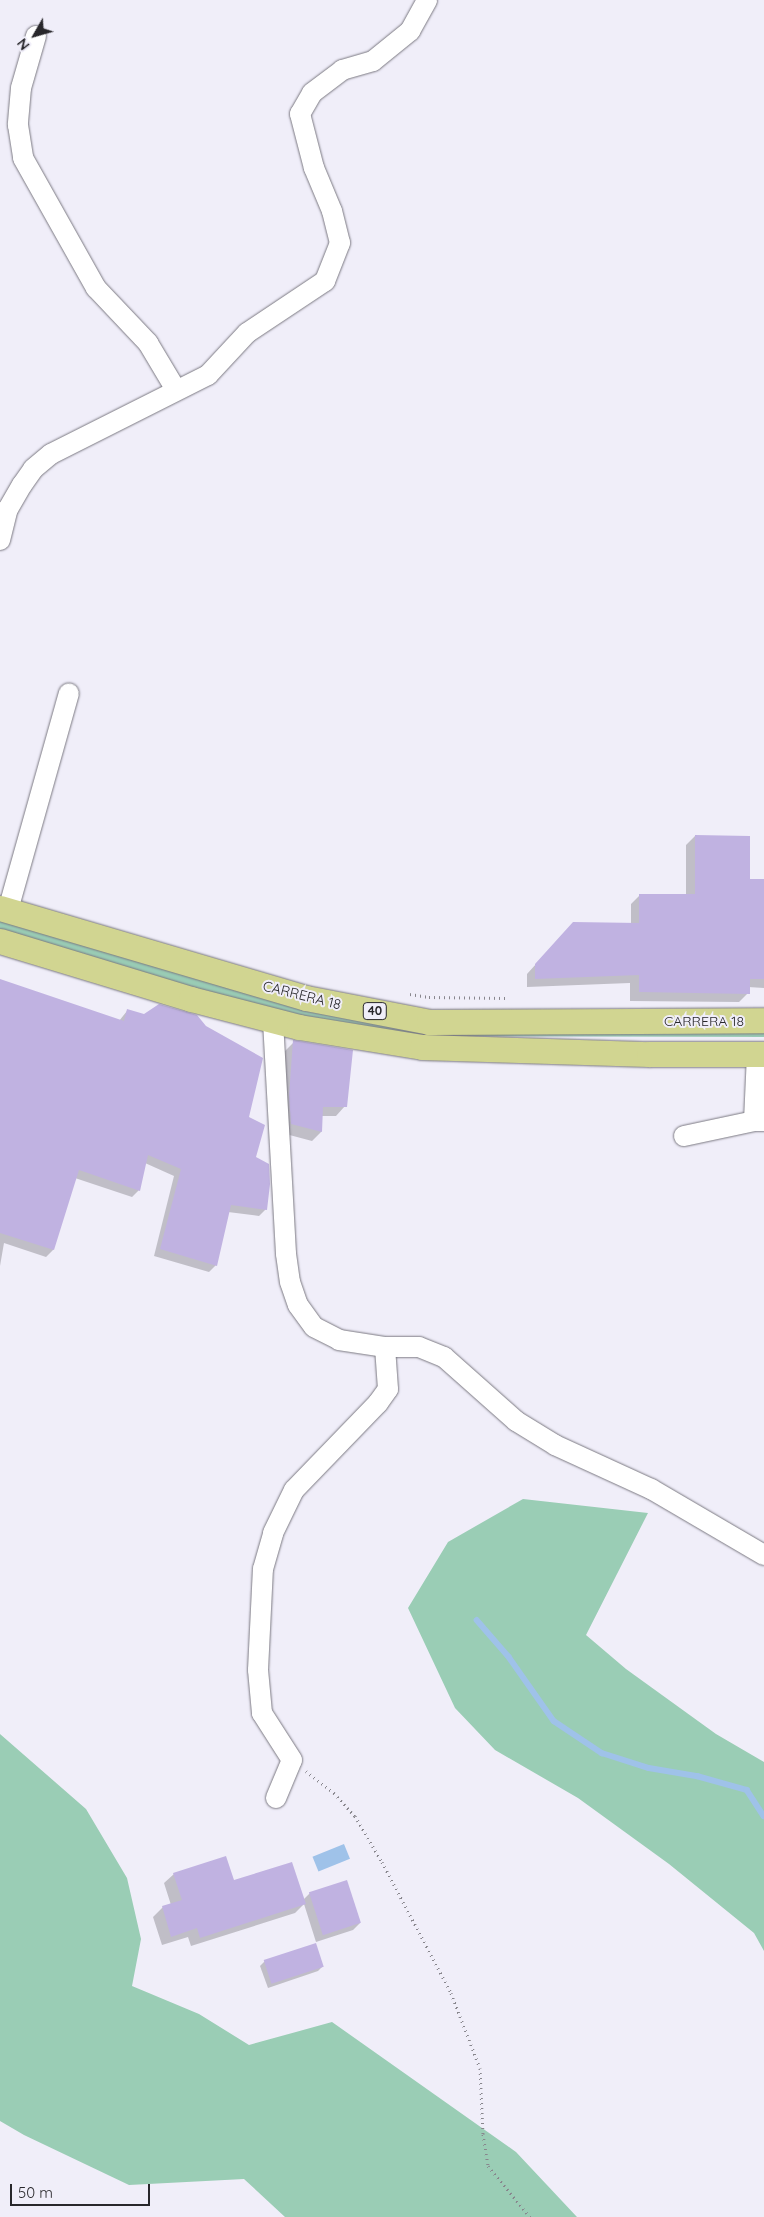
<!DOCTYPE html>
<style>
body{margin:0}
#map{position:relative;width:764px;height:2217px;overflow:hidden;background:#f0eef9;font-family:Quicksand,sans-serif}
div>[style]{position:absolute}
.green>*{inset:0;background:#9acdb5}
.water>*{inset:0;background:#9fc2e9;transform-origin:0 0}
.shadow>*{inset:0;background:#0003}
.stream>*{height:5.5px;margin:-2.75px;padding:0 2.75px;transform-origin:2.75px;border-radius:2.75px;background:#9fc2e9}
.building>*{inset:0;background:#c0b2e1;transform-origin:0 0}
.path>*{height:3px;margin-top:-1.5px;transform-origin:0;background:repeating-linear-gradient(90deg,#88868d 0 1px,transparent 0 5px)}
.roads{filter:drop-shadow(0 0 1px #7b7982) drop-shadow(0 0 1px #7b7982)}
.minor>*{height:20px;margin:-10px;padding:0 10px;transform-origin:10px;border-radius:10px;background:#fff}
.major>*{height:25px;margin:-12.5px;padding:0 12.5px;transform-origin:12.5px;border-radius:12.5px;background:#d1d591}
span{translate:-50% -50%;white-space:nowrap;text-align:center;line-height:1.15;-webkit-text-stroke:4px #f0eef9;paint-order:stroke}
.shield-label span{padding:1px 4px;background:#f0eef9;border:1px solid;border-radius:4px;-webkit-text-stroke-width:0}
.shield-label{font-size:12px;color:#28272b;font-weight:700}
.street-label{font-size:14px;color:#28272b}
.north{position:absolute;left:10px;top:10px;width:50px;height:50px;-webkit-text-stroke:4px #f0eef9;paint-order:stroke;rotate:232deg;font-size:14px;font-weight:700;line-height:20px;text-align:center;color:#28272b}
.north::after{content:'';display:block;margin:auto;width:18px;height:22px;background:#28272b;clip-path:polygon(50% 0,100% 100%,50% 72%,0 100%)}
.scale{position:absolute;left:10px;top:2184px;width:140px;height:22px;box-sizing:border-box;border:2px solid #28272b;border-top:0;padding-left:6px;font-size:15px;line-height:18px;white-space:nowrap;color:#28272b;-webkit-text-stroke:4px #f0eef9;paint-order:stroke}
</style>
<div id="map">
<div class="green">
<i style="clip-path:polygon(0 919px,304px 1007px,764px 1027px,764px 1037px,420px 1036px,303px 1017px,187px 986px,0 930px)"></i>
<i style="clip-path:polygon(523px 1499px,648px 1513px,586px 1635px,626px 1669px,716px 1734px,764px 1762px,764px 1951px,754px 1933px,669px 1864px,578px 1798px,495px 1750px,455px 1708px,408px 1608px,448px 1542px)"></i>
<i style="clip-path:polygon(0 1734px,86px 1809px,127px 1878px,141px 1939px,132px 1986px,199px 2014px,249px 2045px,332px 2022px,516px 2152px,577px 2217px,285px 2217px,244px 2179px,129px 2185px,24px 2135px,0 2121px)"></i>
</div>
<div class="water">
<i style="left:344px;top:1844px;width:16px;height:34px;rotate:68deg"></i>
</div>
<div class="shadow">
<i style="clip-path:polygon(695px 836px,748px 880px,764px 880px,764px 988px,748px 987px,748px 993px,739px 1002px,630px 1001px,630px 983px,527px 987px,527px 974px,564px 933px,631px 924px,631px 904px,640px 895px,686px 895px,686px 845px)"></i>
<i style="clip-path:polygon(0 981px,119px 1021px,127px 1011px,247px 1117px,266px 1209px,259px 1216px,228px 1212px,216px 1265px,209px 1272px,154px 1256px,174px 1176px,145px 1163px,139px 1190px,132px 1197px,75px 1178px,53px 1250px,46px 1257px,4px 1243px,0 1266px)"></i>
<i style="clip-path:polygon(294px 1042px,345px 1106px,336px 1116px,321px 1116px,321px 1132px,312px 1141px,282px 1133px,285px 1051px)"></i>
<i style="clip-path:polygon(174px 1874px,234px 1882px,303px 1900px,310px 1893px,360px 1923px,353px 1930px,316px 1942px,304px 1904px,295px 1913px,191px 1946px,188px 1937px,162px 1945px,153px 1917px,163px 1907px,171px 1905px,164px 1883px)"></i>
<i style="clip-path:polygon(265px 1961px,323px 1966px,318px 1971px,268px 1988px,260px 1966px)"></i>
</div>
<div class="stream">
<i style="left:477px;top:1620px;width:49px;rotate:49.1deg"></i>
<i style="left:509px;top:1657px;width:78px;rotate:54.9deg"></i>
<i style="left:554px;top:1721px;width:58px;rotate:33.7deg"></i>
<i style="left:602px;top:1753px;width:49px;rotate:17.7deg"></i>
<i style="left:649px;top:1768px;width:49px;rotate:9.5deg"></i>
<i style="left:697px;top:1776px;width:52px;rotate:15.6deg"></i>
<i style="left:747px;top:1790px;width:31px;rotate:57deg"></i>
</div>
<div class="building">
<i style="clip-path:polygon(695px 835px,750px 836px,750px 879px,764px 879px,764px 979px,750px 979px,750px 994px,639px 992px,639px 975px,535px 979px,535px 964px,573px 922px,639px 923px,639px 894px,695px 894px)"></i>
<i style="clip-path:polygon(0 979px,124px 1021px,127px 1009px,144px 1014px,159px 1004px,197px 1015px,206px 1026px,263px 1058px,249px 1117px,265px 1125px,256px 1157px,269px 1164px,270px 1184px,267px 1210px,231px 1205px,217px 1266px,160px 1249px,181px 1169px,148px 1155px,140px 1191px,79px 1170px,54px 1250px,0 1233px)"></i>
<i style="clip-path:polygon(293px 1040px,353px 1050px,347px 1107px,323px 1107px,322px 1132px,291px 1124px,289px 1096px)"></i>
<i style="clip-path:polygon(226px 1856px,234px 1880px,292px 1862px,306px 1904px,200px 1938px,197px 1928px,171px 1937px,162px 1906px,182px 1900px,173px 1873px)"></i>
<i style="left:347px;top:1880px;width:45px;height:40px;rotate:72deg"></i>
<i style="left:316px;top:1943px;width:25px;height:55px;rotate:72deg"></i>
</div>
<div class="path">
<i style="left:410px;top:994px;width:19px;rotate:9deg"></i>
<i style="left:429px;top:997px;width:77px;rotate:0.7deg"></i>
<i style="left:306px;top:1771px;width:36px;rotate:38deg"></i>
<i style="left:334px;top:1793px;width:31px;rotate:48deg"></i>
<i style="left:355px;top:1816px;width:53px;rotate:59.6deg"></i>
<i style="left:382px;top:1862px;width:148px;rotate:62.2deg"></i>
<i style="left:451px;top:1993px;width:80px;rotate:68.9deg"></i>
<i style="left:480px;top:2068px;width:66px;rotate:87.4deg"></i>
<i style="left:483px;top:2134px;width:32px;rotate:81deg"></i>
<i style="left:488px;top:2166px;width:66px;rotate:50.5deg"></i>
</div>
<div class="roads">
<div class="minor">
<i style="left:36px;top:36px;width:54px;rotate:106.1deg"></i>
<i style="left:21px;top:88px;width:37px;rotate:95deg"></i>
<i style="left:18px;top:125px;width:33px;rotate:81deg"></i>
<i style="left:23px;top:158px;width:149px;rotate:60.7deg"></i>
<i style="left:96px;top:288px;width:76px;rotate:46.6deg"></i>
<i style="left:148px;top:343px;width:55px;rotate:59.2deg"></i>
<i style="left:0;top:540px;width:32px;rotate:-76deg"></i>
<i style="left:8px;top:509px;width:28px;rotate:-60deg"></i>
<i style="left:22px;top:485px;width:19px;rotate:-55deg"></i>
<i style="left:33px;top:469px;width:23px;rotate:-40deg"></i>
<i style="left:51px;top:454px;width:176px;rotate:-26.7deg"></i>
<i style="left:208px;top:375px;width:57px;rotate:-47.1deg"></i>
<i style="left:247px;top:333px;width:94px;rotate:-33.7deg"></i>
<i style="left:325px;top:281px;width:41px;rotate:-68.5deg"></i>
<i style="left:340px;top:243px;width:33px;rotate:-104deg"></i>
<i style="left:332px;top:211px;width:47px;rotate:-112.7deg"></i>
<i style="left:314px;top:168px;width:56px;rotate:-104.5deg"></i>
<i style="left:300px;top:114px;width:24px;rotate:-60deg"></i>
<i style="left:312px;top:93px;width:38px;rotate:-37deg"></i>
<i style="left:342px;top:70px;width:32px;rotate:-16deg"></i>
<i style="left:373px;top:61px;width:48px;rotate:-39deg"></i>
<i style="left:410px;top:31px;width:35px;rotate:-61deg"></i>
<i style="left:8px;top:910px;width:225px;rotate:-74.3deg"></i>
<i style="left:273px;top:1021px;width:233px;rotate:86.8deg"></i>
<i style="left:286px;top:1254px;width:28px;rotate:82deg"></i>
<i style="left:290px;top:1282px;width:24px;rotate:71deg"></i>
<i style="left:298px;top:1305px;width:27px;rotate:54deg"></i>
<i style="left:314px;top:1327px;width:28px;rotate:27deg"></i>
<i style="left:339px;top:1340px;width:47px;rotate:8.7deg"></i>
<i style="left:385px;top:1347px;width:34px"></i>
<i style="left:419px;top:1347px;width:27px;rotate:22deg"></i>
<i style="left:444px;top:1357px;width:96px;rotate:41.6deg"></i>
<i style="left:516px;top:1421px;width:46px;rotate:31.6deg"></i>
<i style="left:555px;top:1445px;width:106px;rotate:24.6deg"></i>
<i style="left:651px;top:1489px;width:131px;rotate:30.3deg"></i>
<i style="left:754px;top:1121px;width:67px;rotate:-87.4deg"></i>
<i style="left:684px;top:1136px;width:72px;rotate:-12.1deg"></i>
<i style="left:754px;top:1121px;width:10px"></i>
<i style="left:276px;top:1798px;width:41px;rotate:-67.2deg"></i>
<i style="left:292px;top:1760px;width:56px;rotate:-122.6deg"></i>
<i style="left:262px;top:1713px;width:43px;rotate:-95.3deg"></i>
<i style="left:258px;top:1670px;width:101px;rotate:-87.2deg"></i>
<i style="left:263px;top:1569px;width:37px;rotate:-74deg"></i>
<i style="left:273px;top:1533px;width:48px;rotate:-64deg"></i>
<i style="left:294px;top:1490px;width:121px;rotate:-46deg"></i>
<i style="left:378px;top:1403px;width:17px;rotate:-54deg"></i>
<i style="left:388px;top:1389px;width:42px;rotate:-94.1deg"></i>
</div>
<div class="major">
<i style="left:0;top:908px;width:319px;rotate:16.4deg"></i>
<i style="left:306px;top:998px;width:125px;rotate:11deg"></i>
<i style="left:429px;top:1022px;width:335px;rotate:-0.3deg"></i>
<i style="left:0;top:941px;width:200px;rotate:16.9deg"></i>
<i style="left:191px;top:999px;width:112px;rotate:14.5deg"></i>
<i style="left:299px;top:1027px;width:125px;rotate:9.2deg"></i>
<i style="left:422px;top:1047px;width:227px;rotate:1.8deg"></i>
<i style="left:649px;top:1054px;width:115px"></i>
</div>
</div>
<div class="shield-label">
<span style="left:375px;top:1011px">40</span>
</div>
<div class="street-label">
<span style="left:302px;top:995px;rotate:14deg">CARRERA 18</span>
<span style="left:704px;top:1021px">CARRERA 18</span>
</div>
<div class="north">N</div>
<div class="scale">50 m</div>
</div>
